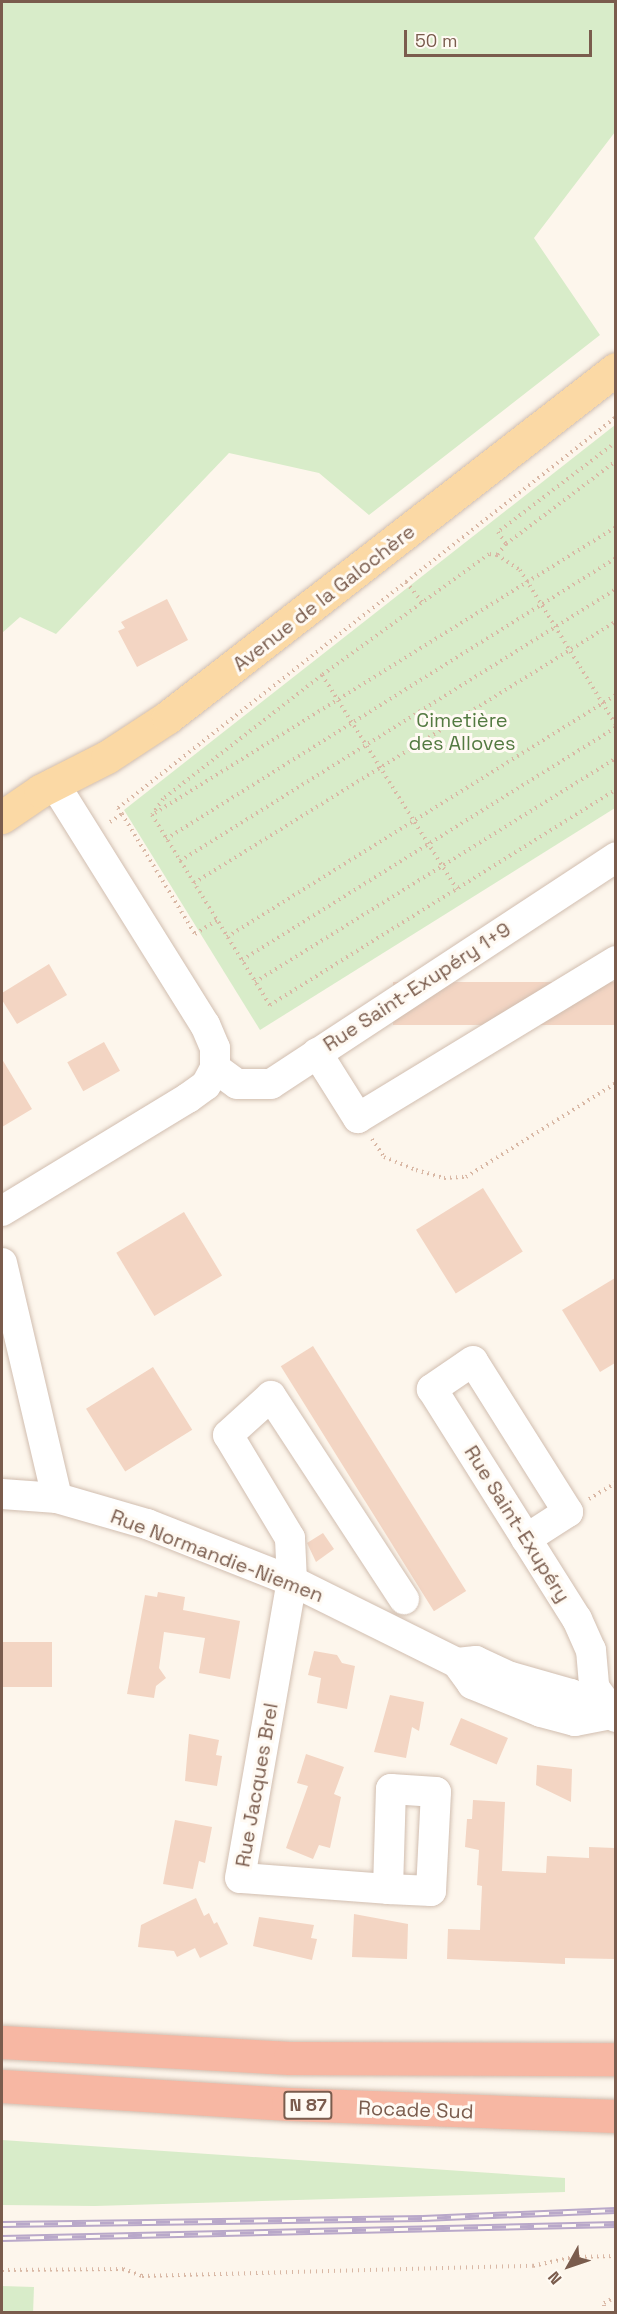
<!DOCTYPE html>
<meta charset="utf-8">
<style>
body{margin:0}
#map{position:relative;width:617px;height:2314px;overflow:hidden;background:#fdf6ec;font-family:"Space Grotesk",sans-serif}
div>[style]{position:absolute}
.green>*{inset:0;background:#d8ecc9;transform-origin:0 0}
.building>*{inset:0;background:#f3d5c3;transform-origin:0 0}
.path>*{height:4px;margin-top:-2px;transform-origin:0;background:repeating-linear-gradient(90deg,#d9b8a5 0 1.5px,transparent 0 6px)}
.roads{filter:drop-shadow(0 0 2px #d1beb0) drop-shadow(0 0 2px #d1beb0)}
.minor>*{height:30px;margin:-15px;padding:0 15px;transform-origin:15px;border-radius:15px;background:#fff}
.major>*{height:33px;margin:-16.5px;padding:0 16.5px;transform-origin:16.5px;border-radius:16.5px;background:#fbd9a5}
.highway>*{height:33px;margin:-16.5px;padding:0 16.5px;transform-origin:16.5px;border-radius:16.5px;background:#f7b7a3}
.rail>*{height:7px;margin-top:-3.5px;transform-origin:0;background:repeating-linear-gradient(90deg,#fffaf3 0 14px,#b9a8c9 0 28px);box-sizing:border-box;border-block:2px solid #b9a8c9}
span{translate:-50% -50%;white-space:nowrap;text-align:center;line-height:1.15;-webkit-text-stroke:6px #fffaf3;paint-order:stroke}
.shield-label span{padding:2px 4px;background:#fffaf3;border:2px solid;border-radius:4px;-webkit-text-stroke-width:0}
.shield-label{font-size:18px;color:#7a5c4d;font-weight:700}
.street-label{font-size:20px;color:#7a5c4d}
.park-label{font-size:20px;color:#537a41}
.frame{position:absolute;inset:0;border:3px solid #7a5c4d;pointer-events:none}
.north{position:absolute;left:539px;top:2236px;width:60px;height:60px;-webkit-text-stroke:4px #fffaf3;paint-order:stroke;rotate:230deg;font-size:16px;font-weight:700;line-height:24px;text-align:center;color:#7a5c4d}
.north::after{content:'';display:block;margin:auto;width:21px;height:27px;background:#7a5c4d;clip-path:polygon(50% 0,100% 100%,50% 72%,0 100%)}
.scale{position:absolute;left:404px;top:30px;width:188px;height:27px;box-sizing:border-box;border:3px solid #7a5c4d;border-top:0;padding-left:8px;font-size:18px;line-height:21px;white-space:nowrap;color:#7a5c4d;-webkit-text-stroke:4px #fffaf3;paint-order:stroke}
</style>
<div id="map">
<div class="green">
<i style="clip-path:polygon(2px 2px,615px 2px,615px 132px,534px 238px,600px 335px,369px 515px,319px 473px,229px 453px,56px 634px,20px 617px,2px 633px)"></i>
<i style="clip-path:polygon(615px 425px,615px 808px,260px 1030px,124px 810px)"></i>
<i style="clip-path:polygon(2px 2140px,565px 2178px,565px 2192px,95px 2206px,2px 2205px)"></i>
<i style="left:2px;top:2286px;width:32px;height:26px;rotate:2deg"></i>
</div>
<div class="building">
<i style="clip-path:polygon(167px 599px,188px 640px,137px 667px,118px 631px,125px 628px,121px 622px)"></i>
<i style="clip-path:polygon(49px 964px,67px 995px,17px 1024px,2px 1000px,2px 993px)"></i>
<i style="left:615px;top:982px;width:43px;height:222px;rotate:90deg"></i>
<i style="left:104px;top:1042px;width:33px;height:42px;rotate:61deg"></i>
<i style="clip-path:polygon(2px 1059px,32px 1109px,2px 1127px)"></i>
<i style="left:483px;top:1188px;width:75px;height:79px;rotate:58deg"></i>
<i style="left:184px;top:1212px;width:74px;height:79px;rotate:59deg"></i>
<i style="clip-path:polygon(615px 1278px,615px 1363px,600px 1372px,562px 1310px)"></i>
<i style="left:313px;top:1346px;width:289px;height:38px;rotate:58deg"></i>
<i style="left:153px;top:1367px;width:74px;height:79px;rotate:58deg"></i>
<i style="clip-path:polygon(323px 1533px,334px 1549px,316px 1562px,307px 1543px)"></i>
<i style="clip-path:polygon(158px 1592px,185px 1597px,183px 1610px,240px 1621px,230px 1679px,199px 1673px,205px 1638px,164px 1632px,159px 1668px,166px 1678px,156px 1686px,154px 1698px,127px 1694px,145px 1595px,157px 1597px)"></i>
<i style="left:2px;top:1642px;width:50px;height:45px"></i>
<i style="clip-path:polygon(314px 1651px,337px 1655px,342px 1663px,355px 1666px,347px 1709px,317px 1703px,321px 1678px,308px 1675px)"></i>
<i style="clip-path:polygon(390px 1695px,424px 1702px,419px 1731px,412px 1727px,406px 1758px,374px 1752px)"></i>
<i style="left:461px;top:1718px;width:51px;height:29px;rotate:23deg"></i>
<i style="clip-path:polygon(189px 1734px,219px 1740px,216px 1755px,222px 1756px,217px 1786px,185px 1781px)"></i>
<i style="clip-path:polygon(306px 1754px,344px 1767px,334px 1794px,341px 1797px,330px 1848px,319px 1845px,313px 1859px,286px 1848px,308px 1786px,297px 1783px)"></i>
<i style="clip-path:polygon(537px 1765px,572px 1769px,571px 1802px,536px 1785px)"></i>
<i style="clip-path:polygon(473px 1800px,505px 1802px,502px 1871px,546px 1873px,547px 1856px,589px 1858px,589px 1847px,615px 1848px,615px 1959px,565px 1958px,565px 1964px,447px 1959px,448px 1929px,480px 1930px,482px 1886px,477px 1885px,479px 1850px,465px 1847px,467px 1819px,472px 1819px)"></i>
<i style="clip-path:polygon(175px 1820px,212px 1827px,205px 1863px,199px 1861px,193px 1889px,163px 1884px)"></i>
<i style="clip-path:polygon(196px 1898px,204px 1916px,209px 1913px,214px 1924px,217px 1922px,228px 1944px,200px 1958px,195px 1948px,177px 1957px,174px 1951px,138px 1947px,141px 1925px)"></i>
<i style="clip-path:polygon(354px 1914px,408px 1924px,407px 1959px,352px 1957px)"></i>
<i style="clip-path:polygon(259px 1917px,314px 1925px,311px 1938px,317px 1939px,312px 1960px,253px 1946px)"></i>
</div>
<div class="path">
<i style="left:616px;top:442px;width:148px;rotate:142.7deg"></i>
<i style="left:498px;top:532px;width:14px;rotate:56deg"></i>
<i style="left:506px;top:544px;width:14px;rotate:129deg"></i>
<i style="left:497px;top:555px;width:27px;rotate:33deg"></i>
<i style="left:520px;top:570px;width:182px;rotate:58.2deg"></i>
<i style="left:506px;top:544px;width:138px;rotate:-37deg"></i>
<i style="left:497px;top:555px;width:8px;rotate:-173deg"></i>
<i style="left:489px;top:554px;width:206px;rotate:144.1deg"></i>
<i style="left:322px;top:675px;width:202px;rotate:142.1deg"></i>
<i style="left:163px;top:799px;width:19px;rotate:125deg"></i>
<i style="left:152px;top:815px;width:224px;rotate:58.2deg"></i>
<i style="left:270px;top:1005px;width:407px;rotate:-31.9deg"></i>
<i style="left:406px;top:582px;width:26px;rotate:51deg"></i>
<i style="left:322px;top:675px;width:253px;rotate:57.8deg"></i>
<i style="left:155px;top:813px;width:543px;rotate:-31.82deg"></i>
<i style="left:122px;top:814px;width:7px;rotate:-124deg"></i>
<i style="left:118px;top:808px;width:633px;rotate:-38.14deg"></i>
<i style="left:110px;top:822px;width:14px;rotate:-34deg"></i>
<i style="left:122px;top:814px;width:140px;rotate:58.7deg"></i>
<i style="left:195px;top:934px;width:26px;rotate:-32deg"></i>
<i style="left:166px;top:839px;width:531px;rotate:-31.98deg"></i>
<i style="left:180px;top:861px;width:514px;rotate:-31.96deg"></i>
<i style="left:194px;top:883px;width:497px;rotate:-31.8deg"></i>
<i style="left:227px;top:937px;width:458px;rotate:-31.9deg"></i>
<i style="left:242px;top:960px;width:441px;rotate:-31.9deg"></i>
<i style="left:255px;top:982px;width:425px;rotate:-31.8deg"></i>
<i style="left:372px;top:1139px;width:22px;rotate:56deg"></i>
<i style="left:384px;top:1157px;width:35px;rotate:22deg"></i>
<i style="left:416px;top:1170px;width:29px;rotate:16deg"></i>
<i style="left:444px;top:1178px;width:22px;rotate:-3deg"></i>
<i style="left:466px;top:1177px;width:177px;rotate:-32.1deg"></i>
<i style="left:589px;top:1499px;width:31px;rotate:-31deg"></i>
<i style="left:2px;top:2270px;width:121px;rotate:-0.5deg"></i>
<i style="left:123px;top:2269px;width:20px;rotate:20deg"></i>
<i style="left:142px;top:2276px;width:391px;rotate:-1.5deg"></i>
<i style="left:533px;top:2266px;width:41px;rotate:-12.7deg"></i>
<i style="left:573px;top:2257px;width:43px;rotate:-1.3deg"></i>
<i style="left:604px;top:2312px;width:9px;rotate:-90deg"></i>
<i style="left:604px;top:2303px;width:13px;rotate:-27deg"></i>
</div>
<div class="roads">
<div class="minor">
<i style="left:317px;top:1053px;width:77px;rotate:57.8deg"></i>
<i style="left:358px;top:1118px;width:302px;rotate:-31.3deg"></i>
<i style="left:215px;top:1068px;width:27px;rotate:36deg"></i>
<i style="left:237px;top:1084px;width:34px"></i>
<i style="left:271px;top:1084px;width:413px;rotate:-33.3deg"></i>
<i style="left:2px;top:1211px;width:218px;rotate:-31.3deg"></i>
<i style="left:188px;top:1098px;width:22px;rotate:-36deg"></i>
<i style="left:206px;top:1085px;width:19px;rotate:-62deg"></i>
<i style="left:215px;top:1068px;width:20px;rotate:-90deg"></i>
<i style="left:215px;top:1048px;width:25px;rotate:-113deg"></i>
<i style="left:205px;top:1025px;width:285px;rotate:-122deg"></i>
<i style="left:2px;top:1263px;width:241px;rotate:76.8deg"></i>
<i style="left:2px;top:1494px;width:55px;rotate:4.2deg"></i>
<i style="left:57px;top:1498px;width:94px;rotate:16.1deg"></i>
<i style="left:147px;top:1524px;width:156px;rotate:21.5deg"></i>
<i style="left:292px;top:1581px;width:184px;rotate:26.4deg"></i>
<i style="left:457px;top:1663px;width:26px;rotate:54deg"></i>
<i style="left:472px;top:1684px;width:74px;rotate:22.1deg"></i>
<i style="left:541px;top:1712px;width:35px;rotate:15deg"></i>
<i style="left:575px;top:1721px;width:42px;rotate:-11deg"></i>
<i style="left:526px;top:1539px;width:50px;rotate:-32.7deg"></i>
<i style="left:568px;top:1512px;width:178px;rotate:-122.2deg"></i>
<i style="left:473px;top:1361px;width:50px;rotate:145.7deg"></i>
<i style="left:432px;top:1389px;width:272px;rotate:57.8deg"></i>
<i style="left:577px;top:1619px;width:34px;rotate:66deg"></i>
<i style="left:591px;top:1650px;width:37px;rotate:85deg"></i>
<i style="left:594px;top:1687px;width:37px;rotate:54deg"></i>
<i style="left:457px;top:1663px;width:19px;rotate:-6deg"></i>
<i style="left:476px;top:1661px;width:38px;rotate:25deg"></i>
<i style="left:511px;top:1677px;width:62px;rotate:15.8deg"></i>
<i style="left:571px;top:1694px;width:45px;rotate:24.9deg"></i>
<i style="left:388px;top:1889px;width:100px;rotate:-88.3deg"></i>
<i style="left:391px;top:1789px;width:45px;rotate:3.8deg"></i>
<i style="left:436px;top:1792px;width:99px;rotate:92.9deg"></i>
<i style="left:431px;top:1891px;width:43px;rotate:-177.3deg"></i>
<i style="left:388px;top:1889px;width:148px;rotate:-175.7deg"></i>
<i style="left:240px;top:1878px;width:302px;rotate:-80.1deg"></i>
<i style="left:292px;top:1581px;width:43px;rotate:-92.7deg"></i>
<i style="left:290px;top:1538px;width:120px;rotate:-121deg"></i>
<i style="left:228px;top:1435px;width:58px;rotate:-42.2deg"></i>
<i style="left:271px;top:1396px;width:243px;rotate:56.8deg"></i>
</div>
<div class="major">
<i style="left:2px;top:817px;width:46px;rotate:-34.4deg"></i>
<i style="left:40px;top:791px;width:75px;rotate:-26.9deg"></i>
<i style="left:107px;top:757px;width:73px;rotate:-33.3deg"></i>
<i style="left:168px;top:717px;width:567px;rotate:-37.84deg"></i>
</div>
<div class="highway">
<i style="left:2px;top:2042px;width:288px;rotate:3.2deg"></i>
<i style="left:290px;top:2058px;width:326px;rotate:0.2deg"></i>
<i style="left:2px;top:2086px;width:287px;rotate:3.6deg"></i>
<i style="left:288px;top:2104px;width:328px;rotate:2.1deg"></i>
</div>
</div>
<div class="rail">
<i style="left:2px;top:2224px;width:421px;rotate:-0.8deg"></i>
<i style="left:423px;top:2218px;width:193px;rotate:-2.4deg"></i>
<i style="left:2px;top:2238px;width:614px;rotate:-1.31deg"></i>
</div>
<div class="shield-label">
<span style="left:308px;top:2105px">N 87</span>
</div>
<div class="street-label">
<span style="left:324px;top:598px;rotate:-38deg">Avenue de la Galochère</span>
<span style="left:417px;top:987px;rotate:-33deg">Rue Saint-Exupéry 1+9</span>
<span style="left:517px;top:1524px;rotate:58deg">Rue Saint-Exupéry</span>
<span style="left:217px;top:1556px;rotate:21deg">Rue Normandie-Niemen</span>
<span style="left:257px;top:1785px;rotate:-80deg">Rue Jacques Brel</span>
<span style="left:416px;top:2110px;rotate:2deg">Rocade Sud</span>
</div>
<div class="park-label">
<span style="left:462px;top:732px">Cimetière<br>des Alloves</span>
</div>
<div class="frame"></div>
<div class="north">N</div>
<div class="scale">50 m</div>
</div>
